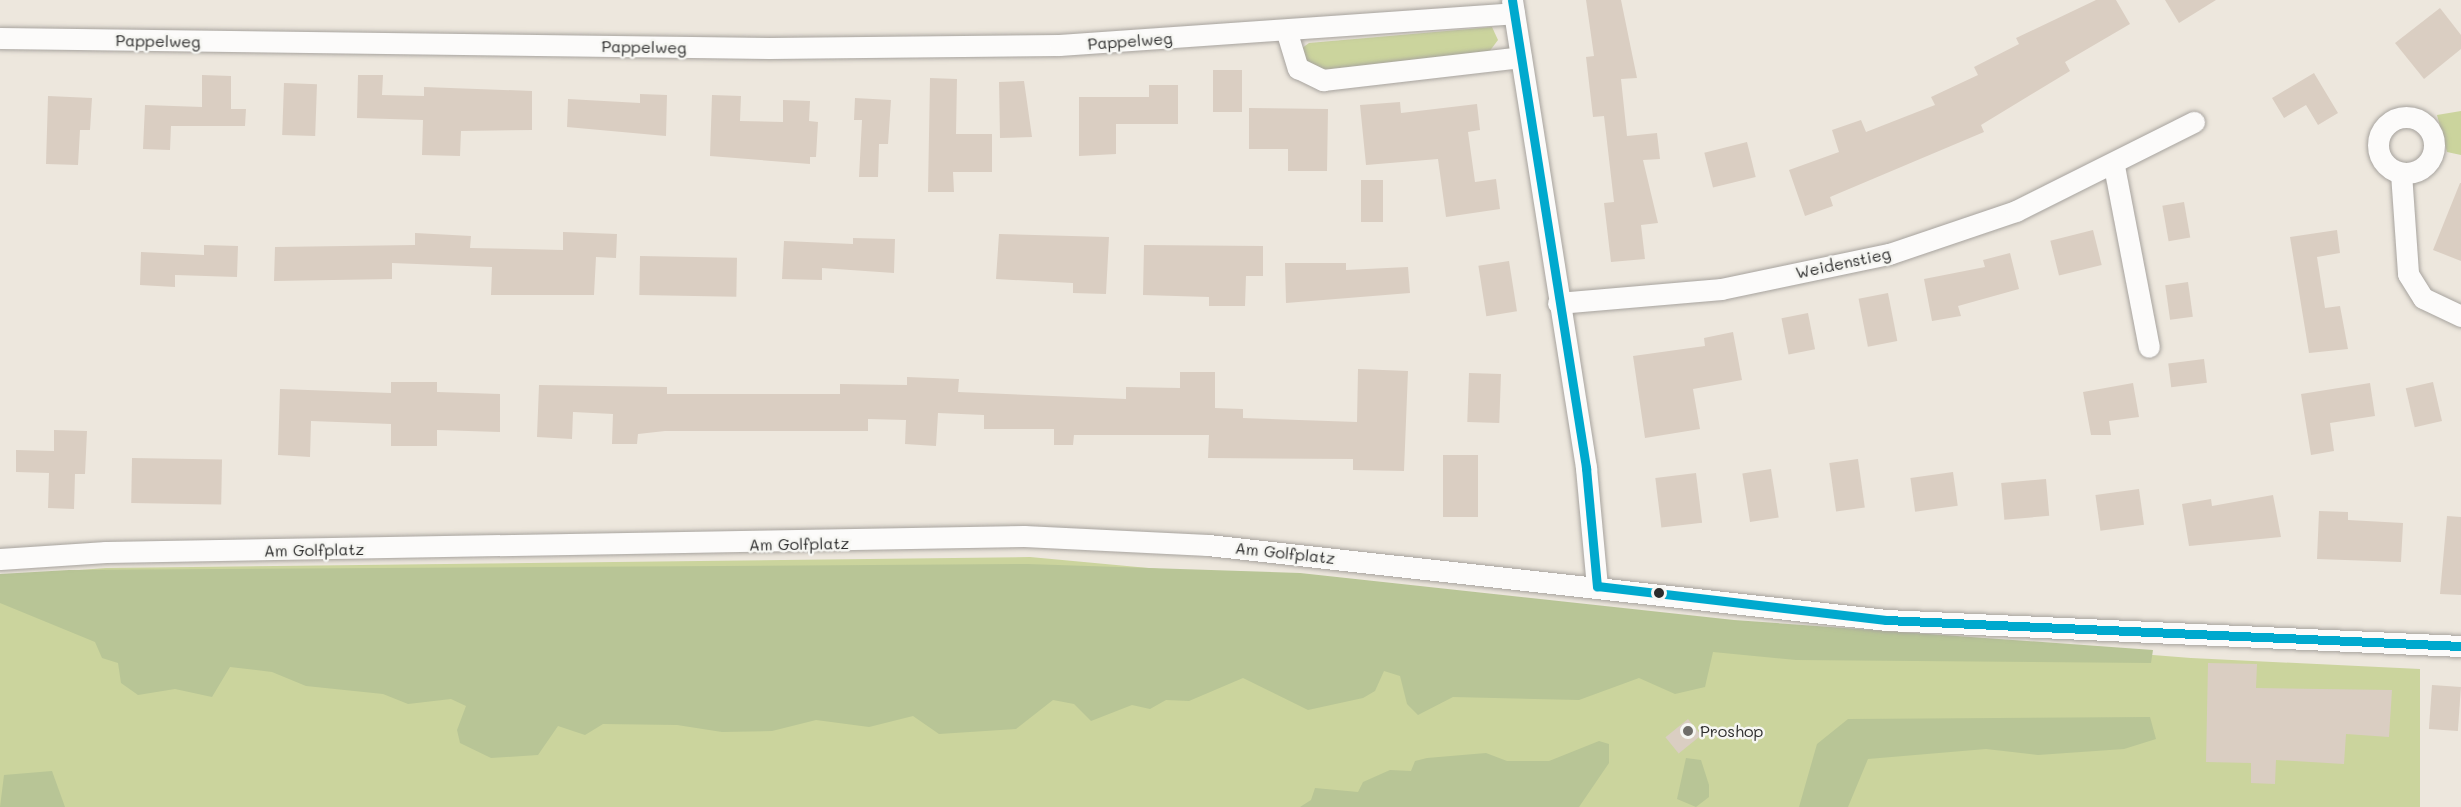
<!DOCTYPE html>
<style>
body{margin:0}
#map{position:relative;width:2461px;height:807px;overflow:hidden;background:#ede7dd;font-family:Mali,sans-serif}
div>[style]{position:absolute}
.green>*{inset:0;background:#cbd49d}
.forest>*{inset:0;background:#b8c596}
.building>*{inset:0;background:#dacec2;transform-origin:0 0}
.roads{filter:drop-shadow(0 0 2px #a7a39e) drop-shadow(0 0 2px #a7a39e)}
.street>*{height:21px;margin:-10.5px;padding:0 10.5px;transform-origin:10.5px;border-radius:10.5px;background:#fcfbfa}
.street>.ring{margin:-10.5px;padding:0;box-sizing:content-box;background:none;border:21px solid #fcfbfa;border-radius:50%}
.bus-1>*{height:9px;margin:-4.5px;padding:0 4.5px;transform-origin:4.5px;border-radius:4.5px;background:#00a9ce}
.dots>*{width:16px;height:16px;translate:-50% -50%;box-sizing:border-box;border:3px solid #f6f6f2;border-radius:50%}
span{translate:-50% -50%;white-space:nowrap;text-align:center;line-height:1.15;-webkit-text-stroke:5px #f6f6f2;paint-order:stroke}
.street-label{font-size:16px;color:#2b2b2b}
.poi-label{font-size:16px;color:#2b2b2b}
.left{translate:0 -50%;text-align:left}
</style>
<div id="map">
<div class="green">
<i style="clip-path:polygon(1492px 27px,1498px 40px,1489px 52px,1313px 71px,1298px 51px,1309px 43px)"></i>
<i style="clip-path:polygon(2461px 111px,2461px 155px,2447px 152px,2437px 115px)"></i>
<i style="clip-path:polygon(1030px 557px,1704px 620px,2191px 658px,2420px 669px,2420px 807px,0 807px,0 576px,106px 568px)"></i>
</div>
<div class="forest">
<i style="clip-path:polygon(1027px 564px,1300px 573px,1734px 620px,2153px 650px,2151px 663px,1796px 660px,1713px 652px,1705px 687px,1675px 694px,1639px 678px,1579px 700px,1453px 697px,1418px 715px,1407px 704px,1400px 676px,1384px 671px,1375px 691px,1363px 698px,1308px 710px,1243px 678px,1189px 701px,1166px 700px,1150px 709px,1132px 705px,1091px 721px,1074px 704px,1053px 700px,1016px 729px,939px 734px,913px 716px,869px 727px,816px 720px,772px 731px,722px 732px,677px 725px,603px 724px,585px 735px,558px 726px,538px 755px,491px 758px,460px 743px,457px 730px,466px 706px,451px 699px,408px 704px,383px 694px,306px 686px,272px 672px,230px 667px,212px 697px,175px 689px,138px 695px,121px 683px,118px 663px,102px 658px,95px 642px,0 603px,0 574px,69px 570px)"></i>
<i style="clip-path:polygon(2150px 717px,2156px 739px,2124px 749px,2038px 755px,1986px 749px,1868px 759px,1848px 807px,1799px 807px,1817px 744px,1848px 719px)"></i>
<i style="clip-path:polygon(1599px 741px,1609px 744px,1609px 763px,1579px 807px,1300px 807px,1311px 800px,1315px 788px,1358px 792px,1363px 782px,1390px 770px,1411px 771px,1415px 761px,1427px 758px,1486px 753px,1507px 761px,1549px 761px)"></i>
<i style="clip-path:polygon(1686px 758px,1701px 760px,1709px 785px,1709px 797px,1696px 807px,1677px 799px)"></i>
<i style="clip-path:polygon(52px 771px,65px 807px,0 807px,4px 775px)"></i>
</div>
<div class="building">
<i style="clip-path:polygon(1586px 0,1621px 0,1637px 78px,1621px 79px,1627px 136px,1657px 133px,1660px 159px,1643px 160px,1658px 223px,1641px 225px,1645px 259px,1611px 262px,1604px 203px,1614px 202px,1604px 116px,1593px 117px,1586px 57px,1594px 56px)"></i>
<i style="clip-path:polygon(2096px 0,2116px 0,2130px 24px,2065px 62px,2070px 71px,1981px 125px,1984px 132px,1830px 197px,1833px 206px,1805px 216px,1789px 170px,1839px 152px,1832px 130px,1861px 120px,1866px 132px,1935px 105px,1931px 97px,1978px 75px,1974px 67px,2019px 44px,2016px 38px)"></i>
<i style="clip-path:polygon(2165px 0,2216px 0,2179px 23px)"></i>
<i style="clip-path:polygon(2440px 8px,2461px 35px,2461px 49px,2424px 79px,2395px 43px)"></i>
<i style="left:1213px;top:70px;width:29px;height:42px"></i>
<i style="clip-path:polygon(2314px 73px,2338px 113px,2318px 125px,2306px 105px,2284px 118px,2272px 98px)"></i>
<i style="clip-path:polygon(202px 75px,231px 76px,231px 109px,246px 109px,245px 126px,171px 126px,170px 150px,143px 149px,145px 105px,202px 107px)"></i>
<i style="clip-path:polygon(358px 75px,383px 75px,382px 95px,424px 96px,424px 87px,532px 91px,532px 130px,461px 131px,460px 156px,422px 155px,423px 120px,357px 118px)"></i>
<i style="clip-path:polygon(930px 78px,957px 79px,956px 134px,992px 134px,992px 172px,953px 172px,954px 192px,928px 192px)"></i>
<i style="clip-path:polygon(1024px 81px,1032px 137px,1000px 138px,999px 82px)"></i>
<i style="left:284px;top:83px;width:33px;height:52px;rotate:2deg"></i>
<i style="clip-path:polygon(1149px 85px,1178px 85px,1178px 124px,1116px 124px,1116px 154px,1079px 156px,1079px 97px,1149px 97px)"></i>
<i style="clip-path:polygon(640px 94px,667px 95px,666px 136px,567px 127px,568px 99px,640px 103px)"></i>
<i style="clip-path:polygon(712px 95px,741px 96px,740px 121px,783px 122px,783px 100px,810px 101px,809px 121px,818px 122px,816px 157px,810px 157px,810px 164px,710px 156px)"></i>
<i style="clip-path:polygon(48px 96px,92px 98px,90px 130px,80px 130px,78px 165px,46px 164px)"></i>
<i style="clip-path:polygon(855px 98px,891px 100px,888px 144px,879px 144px,878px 177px,859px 177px,862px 120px,854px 120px)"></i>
<i style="clip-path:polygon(1400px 102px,1401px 113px,1477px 104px,1480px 130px,1468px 132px,1475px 182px,1496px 179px,1500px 209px,1446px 217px,1438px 159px,1366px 165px,1360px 105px)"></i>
<i style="clip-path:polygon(1249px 108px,1328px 109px,1327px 171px,1288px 171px,1288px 149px,1249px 149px)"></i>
<i style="left:1747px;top:142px;width:36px;height:44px;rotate:76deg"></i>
<i style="left:1361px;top:180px;width:22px;height:42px"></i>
<i style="clip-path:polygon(2460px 183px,2461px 183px,2461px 261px,2433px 250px)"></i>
<i style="left:2184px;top:202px;width:36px;height:22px;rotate:80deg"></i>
<i style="left:2093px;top:230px;width:36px;height:44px;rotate:76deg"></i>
<i style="clip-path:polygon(2337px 230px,2340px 253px,2317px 257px,2325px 308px,2340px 306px,2348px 349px,2309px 353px,2290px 237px)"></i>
<i style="clip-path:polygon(563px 232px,617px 234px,616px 258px,596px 257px,594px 295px,491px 295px,492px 267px,392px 263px,392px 279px,274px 281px,275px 247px,415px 245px,415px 233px,471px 236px,470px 248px,563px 250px)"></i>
<i style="clip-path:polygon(999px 234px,1109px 237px,1106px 294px,1073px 293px,1073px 283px,996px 279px)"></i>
<i style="clip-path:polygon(853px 238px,895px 239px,894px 273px,822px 268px,822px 280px,782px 279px,784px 241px,853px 244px)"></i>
<i style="clip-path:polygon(204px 245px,238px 246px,237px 277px,175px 275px,175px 287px,140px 285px,141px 252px,204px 255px)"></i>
<i style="clip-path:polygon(1144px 245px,1263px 246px,1263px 276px,1246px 276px,1245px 306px,1209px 306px,1209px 297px,1143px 295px)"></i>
<i style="clip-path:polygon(2010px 253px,2019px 289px,1958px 306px,1961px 316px,1932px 321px,1924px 279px,1985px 267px,1983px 260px)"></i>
<i style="left:640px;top:256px;width:97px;height:39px;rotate:1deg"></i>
<i style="left:1509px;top:261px;width:51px;height:31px;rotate:81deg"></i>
<i style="clip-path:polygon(1285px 263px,1346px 263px,1346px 270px,1408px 267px,1410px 293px,1286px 303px)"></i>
<i style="left:2188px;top:282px;width:35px;height:23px;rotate:82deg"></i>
<i style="left:1888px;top:293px;width:49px;height:30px;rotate:79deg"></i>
<i style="left:1808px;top:313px;width:37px;height:27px;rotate:79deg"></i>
<i style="clip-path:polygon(1733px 332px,1742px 380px,1693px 389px,1700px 429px,1645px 438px,1633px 356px,1705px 346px,1704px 338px)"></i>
<i style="left:2204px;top:359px;width:24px;height:36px;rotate:83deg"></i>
<i style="clip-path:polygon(1358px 369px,1408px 371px,1404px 471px,1353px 470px,1353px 459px,1208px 458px,1209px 435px,1074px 435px,1073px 445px,1054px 445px,1054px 429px,984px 429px,984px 415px,938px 413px,936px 446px,905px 444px,906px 420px,868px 419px,868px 431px,665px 431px,638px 434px,637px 444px,612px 444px,613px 414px,573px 412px,572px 439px,537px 437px,539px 385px,667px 387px,667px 394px,840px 394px,840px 384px,907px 385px,907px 377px,959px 379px,958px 392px,1126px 399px,1126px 387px,1180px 388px,1180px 372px,1215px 372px,1215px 408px,1243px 409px,1243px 418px,1357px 422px)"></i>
<i style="left:1469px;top:373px;width:32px;height:49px;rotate:2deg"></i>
<i style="clip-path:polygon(391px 382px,437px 382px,437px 392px,500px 394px,500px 432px,437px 430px,437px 446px,391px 446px,391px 424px,311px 421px,310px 457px,278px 455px,280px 389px,391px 393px)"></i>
<i style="left:2433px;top:382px;width:40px;height:28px;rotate:77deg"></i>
<i style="clip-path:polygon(2133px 383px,2139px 417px,2109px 421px,2111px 435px,2091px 435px,2083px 392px)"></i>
<i style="clip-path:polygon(2370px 383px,2375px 416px,2330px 423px,2334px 451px,2311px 455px,2301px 394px)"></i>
<i style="clip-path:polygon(54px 430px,87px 431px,85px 474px,75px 474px,74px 509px,48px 508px,49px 473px,16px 472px,16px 450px,54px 451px)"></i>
<i style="left:1443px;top:455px;width:35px;height:62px"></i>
<i style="left:132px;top:458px;width:90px;height:45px;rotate:1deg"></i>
<i style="left:1858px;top:459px;width:49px;height:29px;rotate:82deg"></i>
<i style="left:1771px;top:469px;width:49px;height:29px;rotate:81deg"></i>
<i style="left:1953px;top:472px;width:34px;height:43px;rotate:82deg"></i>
<i style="left:1696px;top:473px;width:50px;height:41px;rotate:83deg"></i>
<i style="left:2046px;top:479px;width:37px;height:45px;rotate:85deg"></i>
<i style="left:2139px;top:489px;width:36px;height:44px;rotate:82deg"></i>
<i style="clip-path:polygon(2273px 495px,2281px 537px,2189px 546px,2182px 504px,2211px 499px,2212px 506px)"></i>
<i style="clip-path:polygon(2319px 511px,2348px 512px,2348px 520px,2403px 523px,2401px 562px,2317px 559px)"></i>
<i style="clip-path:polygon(2447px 516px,2461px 517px,2461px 595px,2440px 594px)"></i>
<i style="clip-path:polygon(2208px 663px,2257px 664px,2256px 688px,2392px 690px,2389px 737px,2346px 734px,2344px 764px,2276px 760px,2275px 784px,2251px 783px,2251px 763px,2206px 762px)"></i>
<i style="left:2432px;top:685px;width:29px;height:44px;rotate:4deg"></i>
<i style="left:1688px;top:719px;width:21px;height:29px;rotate:51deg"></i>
</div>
<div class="roads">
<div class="street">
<i style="left:1512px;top:0;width:474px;rotate:81deg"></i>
<i style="left:1586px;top:468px;width:119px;rotate:84.7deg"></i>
<i style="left:1287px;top:33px;width:37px;rotate:73deg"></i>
<i style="left:1298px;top:68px;width:28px;rotate:26deg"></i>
<i style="left:1323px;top:80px;width:199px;rotate:-6.6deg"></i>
<i style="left:0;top:38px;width:769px;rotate:0.75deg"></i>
<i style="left:769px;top:48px;width:290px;rotate:-0.6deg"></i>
<i style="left:1059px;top:45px;width:456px;rotate:-4deg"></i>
<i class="ring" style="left:2378px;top:117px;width:35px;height:35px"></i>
<i style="left:2114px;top:166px;width:184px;rotate:79.1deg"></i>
<i style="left:2401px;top:173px;width:101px;rotate:86deg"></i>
<i style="left:2408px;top:274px;width:28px;rotate:58deg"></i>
<i style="left:2423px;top:298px;width:42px;rotate:25.3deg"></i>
<i style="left:1558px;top:303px;width:164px;rotate:-4.9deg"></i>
<i style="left:1721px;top:289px;width:172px;rotate:-11.8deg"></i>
<i style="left:1889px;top:254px;width:134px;rotate:-18.7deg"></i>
<i style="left:2016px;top:211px;width:199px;rotate:-26.6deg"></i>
<i style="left:0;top:559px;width:106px;rotate:-3.8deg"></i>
<i style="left:106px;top:552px;width:918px;rotate:-1deg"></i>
<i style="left:1024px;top:536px;width:184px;rotate:2.8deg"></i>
<i style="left:1208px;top:545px;width:682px;rotate:6.31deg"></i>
<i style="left:1886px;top:620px;width:576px;rotate:2.59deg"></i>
</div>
</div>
<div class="bus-1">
<i style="left:1512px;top:0;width:474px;rotate:81deg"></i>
<i style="left:1586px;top:468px;width:119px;rotate:84.7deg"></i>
<i style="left:1597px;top:586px;width:291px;rotate:6.7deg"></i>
<i style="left:1886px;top:620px;width:576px;rotate:2.59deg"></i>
</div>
<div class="dots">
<i style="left:1659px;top:593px;background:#2b2b2b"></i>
<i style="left:1688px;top:731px;background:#6f6d69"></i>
</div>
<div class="street-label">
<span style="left:158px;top:41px;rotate:1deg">Pappelweg</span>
<span style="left:1130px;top:41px;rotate:-4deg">Pappelweg</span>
<span style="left:644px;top:47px;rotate:1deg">Pappelweg</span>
<span style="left:1843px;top:263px;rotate:-12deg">Weidenstieg</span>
<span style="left:799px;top:544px;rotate:-1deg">Am Golfplatz</span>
<span style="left:314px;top:550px;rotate:-1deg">Am Golfplatz</span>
<span style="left:1285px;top:553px;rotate:6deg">Am Golfplatz</span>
</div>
<div class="poi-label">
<span class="left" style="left:1700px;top:731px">Proshop</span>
</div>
</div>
